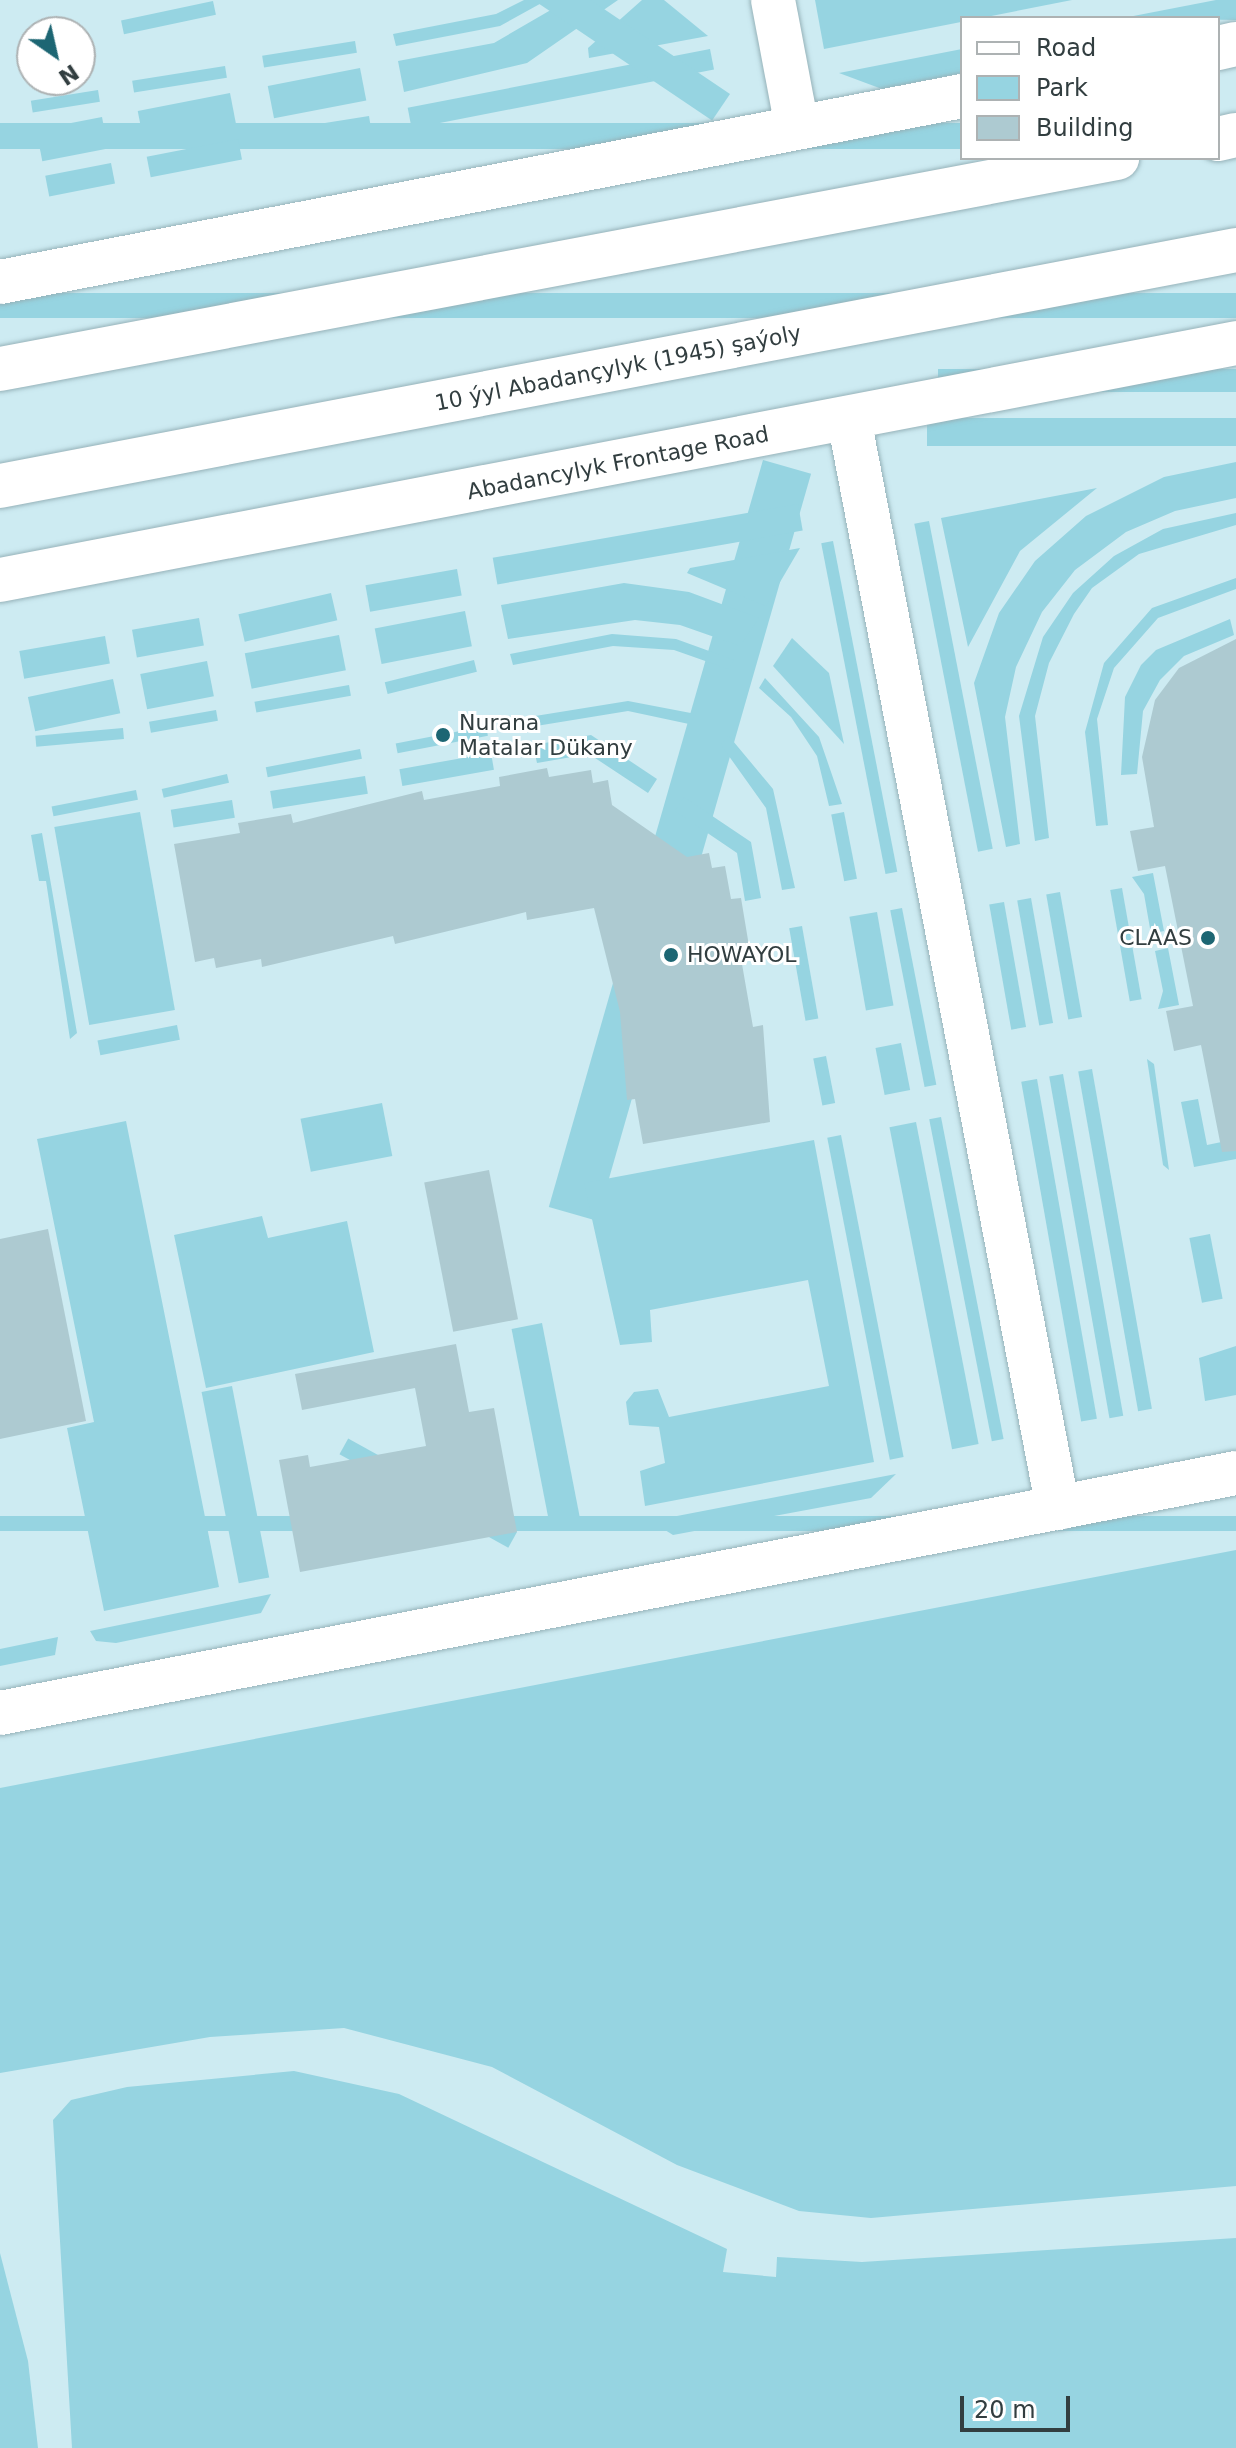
<!DOCTYPE html>
<meta charset="utf-8">
<style>
body{margin:0}
#map{position:relative;width:1236px;height:2448px;overflow:hidden;background:#cdebf2;font-family:"DejaVu Sans",sans-serif}
div>[style]{position:absolute}
.green>*{inset:0;background:#96d4e1;transform-origin:0 0}
.building>*{inset:0;background:#adcad1;transform-origin:0 0}
.roads{filter:drop-shadow(0 0 2px #96b2b9) drop-shadow(0 0 2px #96b2b9)}
.minor>*{height:44px;margin:-22px;padding:0 22px;transform-origin:22px;border-radius:22px;background:#fff}
.major>*{height:44px;margin:-22px;padding:0 22px;transform-origin:22px;border-radius:22px;background:#fff}
.dots>*{width:22px;height:22px;translate:-50% -50%;box-sizing:border-box;border:4px solid #fff;border-radius:50%}
span{translate:-50% -50%;white-space:nowrap;text-align:center;line-height:1.15;-webkit-text-stroke:6px #fff;paint-order:stroke}
.street-label{font-size:22px;color:#323e40}
.poi-label{font-size:22px;color:#323e40}
.left{translate:0 -50%;text-align:left}
.right{translate:-100% -50%;text-align:right}
.legend{position:absolute;left:960px;top:16px;width:260px;height:144px;box-sizing:border-box;background:#fff;border:2px solid #adb2b3;margin:0;padding:10px 14px;list-style:none;font-size:24px;color:#323e40}
.legend li{display:flex;align-items:center;gap:16px;height:40px}
.legend b{width:40px;border:2px solid #adb2b3}
.north{position:absolute;left:16px;top:16px;width:80px;height:80px;box-sizing:border-box;background:#fff;border:2px solid #adb2b3;border-radius:50%;rotate:146deg;font-size:22px;font-weight:700;line-height:32px;text-align:center;color:#323e40}
.north::after{content:'';display:block;margin:auto;width:28px;height:36px;background:#1d6673;clip-path:polygon(50% 0,100% 100%,50% 72%,0 100%)}
.scale{position:absolute;left:960px;top:2396px;width:110px;height:36px;box-sizing:border-box;border:4px solid #323e40;border-top:0;padding-left:10px;font-size:24px;line-height:28px;white-space:nowrap;color:#323e40;-webkit-text-stroke:6px #fff;paint-order:stroke}
</style>
<div id="map">
<div class="green">
<i style="clip-path:polygon(524px 0,547px 0,500px 26px,396px 46px,393px 34px,496px 14px)"></i>
<i style="clip-path:polygon(568px 0,618px 0,527px 63px,404px 92px,398px 61px,494px 43px)"></i>
<i style="clip-path:polygon(642px 0,664px 0,708px 36px,589px 58px,588px 48px)"></i>
<i style="clip-path:polygon(815px 0,1072px 0,824px 49px)"></i>
<i style="clip-path:polygon(1216px 0,1236px 0,1236px 20px,1123px 18px)"></i>
<i style="left:213px;top:1px;width:14px;height:94px;rotate:78deg"></i>
<i style="left:355px;top:41px;width:12px;height:94px;rotate:81deg"></i>
<i style="left:710px;top:49px;width:21px;height:308px;rotate:79deg"></i>
<i style="clip-path:polygon(962px 49px,962px 73px,882px 89px,839px 73px)"></i>
<i style="left:225px;top:66px;width:12px;height:94px;rotate:81deg"></i>
<i style="left:360px;top:68px;width:33px;height:94px;rotate:79deg"></i>
<i style="left:98px;top:90px;width:12px;height:68px;rotate:81deg"></i>
<i style="left:230px;top:93px;width:32px;height:94px;rotate:79deg"></i>
<i style="left:730px;top:94px;width:32px;height:743px;rotate:124deg"></i>
<i style="left:369px;top:116px;width:18px;height:94px;rotate:81deg"></i>
<i style="left:102px;top:117px;width:32px;height:67px;rotate:79deg"></i>
<i style="left:962px;top:123px;width:26px;height:980px;rotate:90deg"></i>
<i style="left:238px;top:139px;width:21px;height:93px;rotate:79deg"></i>
<i style="left:111px;top:163px;width:21px;height:67px;rotate:79deg"></i>
<i style="left:1236px;top:293px;width:25px;height:1259px;rotate:90deg"></i>
<i style="left:1236px;top:369px;width:23px;height:298px;rotate:90deg"></i>
<i style="left:1236px;top:418px;width:28px;height:309px;rotate:90deg"></i>
<i style="left:763px;top:460px;width:50px;height:777px;rotate:16deg"></i>
<i style="clip-path:polygon(1236px 462px,1236px 498px,1175px 511px,1126px 532px,1075px 570px,1042px 612px,1016px 667px,1005px 717px,1020px 844px,1006px 847px,974px 683px,999px 613px,1035px 561px,1086px 516px,1164px 477px)"></i>
<i style="clip-path:polygon(1097px 488px,1020px 551px,968px 647px,941px 518px)"></i>
<i style="left:798px;top:504px;width:27px;height:310px;rotate:80deg"></i>
<i style="clip-path:polygon(1236px 513px,1236px 525px,1139px 554px,1092px 588px,1074px 614px,1049px 663px,1035px 716px,1049px 838px,1035px 841px,1019px 716px,1043px 637px,1073px 593px,1114px 556px,1163px 529px)"></i>
<i style="left:929px;top:521px;width:334px;height:15px;rotate:79deg"></i>
<i style="left:833px;top:541px;width:337px;height:12px;rotate:79deg"></i>
<i style="clip-path:polygon(800px 548px,766px 606px,687px 573px,690px 568px)"></i>
<i style="left:457px;top:569px;width:27px;height:93px;rotate:80deg"></i>
<i style="clip-path:polygon(1236px 578px,1236px 589px,1158px 618px,1114px 668px,1097px 719px,1108px 825px,1096px 826px,1085px 732px,1104px 663px,1152px 608px)"></i>
<i style="clip-path:polygon(624px 583px,689px 592px,759px 618px,740px 646px,680px 625px,635px 620px,508px 639px,501px 605px)"></i>
<i style="left:331px;top:593px;width:28px;height:95px;rotate:77deg"></i>
<i style="left:465px;top:611px;width:36px;height:92px;rotate:79deg"></i>
<i style="left:199px;top:618px;width:28px;height:68px;rotate:80deg"></i>
<i style="clip-path:polygon(1230px 619px,1234px 635px,1184px 656px,1160px 680px,1143px 711px,1137px 774px,1121px 775px,1125px 697px,1141px 665px,1156px 650px)"></i>
<i style="clip-path:polygon(612px 634px,676px 639px,734px 660px,728px 669px,674px 650px,613px 646px,513px 665px,510px 654px)"></i>
<i style="left:339px;top:635px;width:36px;height:96px;rotate:79deg"></i>
<i style="left:105px;top:636px;width:28px;height:87px;rotate:80deg"></i>
<i style="clip-path:polygon(792px 638px,829px 673px,844px 744px,773px 666px)"></i>
<i style="left:474px;top:660px;width:12px;height:92px;rotate:76deg"></i>
<i style="left:207px;top:661px;width:36px;height:68px;rotate:79deg"></i>
<i style="clip-path:polygon(765px 678px,819px 737px,842px 804px,829px 806px,817px 756px,791px 717px,759px 688px)"></i>
<i style="left:113px;top:679px;width:35px;height:87px;rotate:78deg"></i>
<i style="left:349px;top:685px;width:11px;height:96px;rotate:80deg"></i>
<i style="clip-path:polygon(628px 701px,696px 714px,689px 724px,628px 711px,530px 727px,529px 717px)"></i>
<i style="left:216px;top:710px;width:11px;height:68px;rotate:80deg"></i>
<i style="left:486px;top:726px;width:10px;height:92px;rotate:79deg"></i>
<i style="left:123px;top:728px;width:11px;height:88px;rotate:85deg"></i>
<i style="clip-path:polygon(591px 735px,657px 779px,648px 793px,589px 754px,537px 763px,533px 745px)"></i>
<i style="clip-path:polygon(728px 735px,773px 789px,795px 888px,782px 890px,766px 808px,721px 745px)"></i>
<i style="left:360px;top:749px;width:10px;height:96px;rotate:79deg"></i>
<i style="left:491px;top:753px;width:17px;height:93px;rotate:80deg"></i>
<i style="left:227px;top:774px;width:9px;height:67px;rotate:77deg"></i>
<i style="left:365px;top:776px;width:18px;height:96px;rotate:81deg"></i>
<i style="left:136px;top:790px;width:10px;height:86px;rotate:79deg"></i>
<i style="clip-path:polygon(684px 797px,751px 842px,761px 898px,745px 901px,737px 853px,675px 811px)"></i>
<i style="left:232px;top:800px;width:18px;height:62px;rotate:81deg"></i>
<i style="left:140px;top:812px;width:201px;height:87px;rotate:80deg"></i>
<i style="left:844px;top:812px;width:68px;height:13px;rotate:79deg"></i>
<i style="clip-path:polygon(42px 833px,77px 1033px,70px 1039px,46px 881px,39px 881px,31px 835px)"></i>
<i style="clip-path:polygon(1153px 873px,1164px 931px,1151px 934px,1144px 894px,1132px 877px)"></i>
<i style="left:1122px;top:888px;width:113px;height:12px;rotate:80deg"></i>
<i style="left:1060px;top:892px;width:127px;height:14px;rotate:80deg"></i>
<i style="left:1031px;top:898px;width:127px;height:14px;rotate:80deg"></i>
<i style="left:1004px;top:902px;width:127px;height:15px;rotate:80deg"></i>
<i style="left:902px;top:908px;width:180px;height:12px;rotate:79deg"></i>
<i style="left:877px;top:912px;width:95px;height:28px;rotate:80deg"></i>
<i style="left:802px;top:926px;width:94px;height:13px;rotate:80deg"></i>
<i style="clip-path:polygon(1168px 948px,1179px 1005px,1158px 1009px,1163px 991px,1155px 951px)"></i>
<i style="left:177px;top:1025px;width:15px;height:81px;rotate:79deg"></i>
<i style="left:901px;top:1043px;width:48px;height:26px;rotate:79deg"></i>
<i style="left:826px;top:1056px;width:48px;height:13px;rotate:79deg"></i>
<i style="clip-path:polygon(1147px 1059px,1154px 1064px,1169px 1170px,1163px 1165px)"></i>
<i style="left:1092px;top:1069px;width:345px;height:14px;rotate:80deg"></i>
<i style="left:1063px;top:1074px;width:347px;height:14px;rotate:80deg"></i>
<i style="left:1037px;top:1079px;width:345px;height:16px;rotate:80deg"></i>
<i style="clip-path:polygon(1198px 1099px,1207px 1145px,1236px 1139px,1236px 1159px,1194px 1167px,1181px 1102px)"></i>
<i style="left:382px;top:1103px;width:54px;height:83px;rotate:79deg"></i>
<i style="left:941px;top:1117px;width:328px;height:12px;rotate:79deg"></i>
<i style="clip-path:polygon(126px 1121px,219px 1587px,104px 1611px,67px 1428px,94px 1422px,37px 1139px)"></i>
<i style="left:916px;top:1122px;width:328px;height:27px;rotate:79deg"></i>
<i style="left:841px;top:1135px;width:328px;height:14px;rotate:79deg"></i>
<i style="clip-path:polygon(814px 1140px,874px 1462px,645px 1506px,640px 1471px,665px 1463px,659px 1427px,629px 1425px,626px 1402px,634px 1392px,658px 1389px,669px 1417px,829px 1386px,808px 1280px,650px 1310px,652px 1342px,620px 1345px,584px 1183px)"></i>
<i style="clip-path:polygon(262px 1216px,268px 1238px,347px 1221px,374px 1352px,206px 1388px,174px 1235px)"></i>
<i style="left:1210px;top:1234px;width:66px;height:21px;rotate:79deg"></i>
<i style="left:542px;top:1323px;width:200px;height:31px;rotate:79deg"></i>
<i style="clip-path:polygon(1236px 1346px,1236px 1395px,1205px 1401px,1199px 1358px)"></i>
<i style="left:232px;top:1386px;width:195px;height:31px;rotate:79deg"></i>
<i style="clip-path:polygon(896px 1474px,871px 1498px,673px 1535px,651px 1521px)"></i>
<i style="left:1236px;top:1516px;width:15px;height:1259px;rotate:90deg"></i>
<i style="left:517px;top:1532px;width:18px;height:193px;rotate:119deg"></i>
<i style="clip-path:polygon(1236px 1550px,1236px 2186px,871px 2218px,799px 2211px,677px 2165px,492px 2067px,344px 2028px,210px 2037px,0 2073px,0 1788px)"></i>
<i style="clip-path:polygon(271px 1594px,261px 1613px,116px 1643px,96px 1641px,90px 1631px)"></i>
<i style="clip-path:polygon(58px 1637px,55px 1655px,0 1666px,0 1649px)"></i>
<i style="clip-path:polygon(294px 2071px,399px 2094px,727px 2249px,723px 2272px,776px 2277px,777px 2257px,862px 2262px,1236px 2238px,1236px 2448px,72px 2448px,53px 2120px,71px 2100px,127px 2087px)"></i>
<i style="clip-path:polygon(0 2253px,28px 2361px,38px 2448px,0 2448px)"></i>
</div>
<div class="building">
<i style="clip-path:polygon(1236px 639px,1236px 1151px,1222px 1152px,1201px 1045px,1174px 1051px,1166px 1011px,1193px 1006px,1165px 866px,1138px 871px,1130px 831px,1154px 827px,1142px 757px,1155px 700px,1179px 668px)"></i>
<i style="clip-path:polygon(547px 768px,549px 777px,591px 770px,593px 783px,608px 780px,612px 805px,687px 857px,709px 853px,712px 868px,725px 866px,731px 899px,741px 898px,749px 946px,739px 947px,753px 1027px,763px 1025px,770px 1122px,643px 1144px,635px 1099px,627px 1100px,620px 1012px,594px 908px,527px 920px,526px 912px,395px 944px,393px 936px,262px 967px,261px 959px,216px 968px,214px 958px,195px 962px,174px 844px,240px 833px,238px 823px,291px 814px,293px 823px,422px 791px,424px 800px,500px 786px,499px 777px)"></i>
<i style="left:489px;top:1170px;width:152px;height:66px;rotate:79deg"></i>
<i style="clip-path:polygon(48px 1229px,86px 1421px,0 1439px,0 1239px)"></i>
<i style="clip-path:polygon(456px 1344px,469px 1412px,494px 1408px,517px 1532px,300px 1572px,279px 1460px,308px 1455px,310px 1467px,426px 1446px,415px 1388px,302px 1410px,295px 1374px)"></i>
</div>
<div class="roads">
<div class="minor">
<i style="left:773px;top:0;width:129px;rotate:79.3deg"></i>
<i style="left:1218px;top:48px;width:18px;rotate:-13deg"></i>
<i style="left:0;top:282px;width:980px;rotate:-10.94deg"></i>
<i style="left:849px;top:419px;width:1109px;rotate:79.14deg"></i>
<i style="left:0;top:580px;width:1259px;rotate:-10.85deg"></i>
<i style="left:0;top:1713px;width:1259px;rotate:-10.99deg"></i>
</div>
<div class="major">
<i style="left:1218px;top:139px;width:18px;rotate:-13deg"></i>
<i style="left:0;top:369px;width:1137px;rotate:-10.7deg"></i>
<i style="left:0;top:486px;width:1258px;rotate:-10.81deg"></i>
</div>
</div>
<div class="dots">
<i style="left:443px;top:735px;background:#1d6673"></i>
<i style="left:1208px;top:938px;background:#1d6673"></i>
<i style="left:671px;top:955px;background:#1d6673"></i>
</div>
<div class="street-label">
<span style="left:618px;top:368px;rotate:-11deg">10 ýyl Abadançylyk (1945) şaýoly</span>
<span style="left:618px;top:463px;rotate:-11deg">Abadancylyk Frontage Road</span>
</div>
<div class="poi-label">
<span class="left" style="left:459px;top:735px">Nurana<br>Matalar Dükany</span>
<span class="right" style="left:1192px;top:938px">CLAAS</span>
<span class="left" style="left:687px;top:955px">HOWAYOL</span>
</div>
<ul class="legend">
<li><b style="height:10px;background:#fff"></b>Road</li>
<li><b style="height:22px;background:#96d4e1"></b>Park</li>
<li><b style="height:22px;background:#adcad1"></b>Building</li>
</ul>
<div class="north">N</div>
<div class="scale">20 m</div>
</div>
